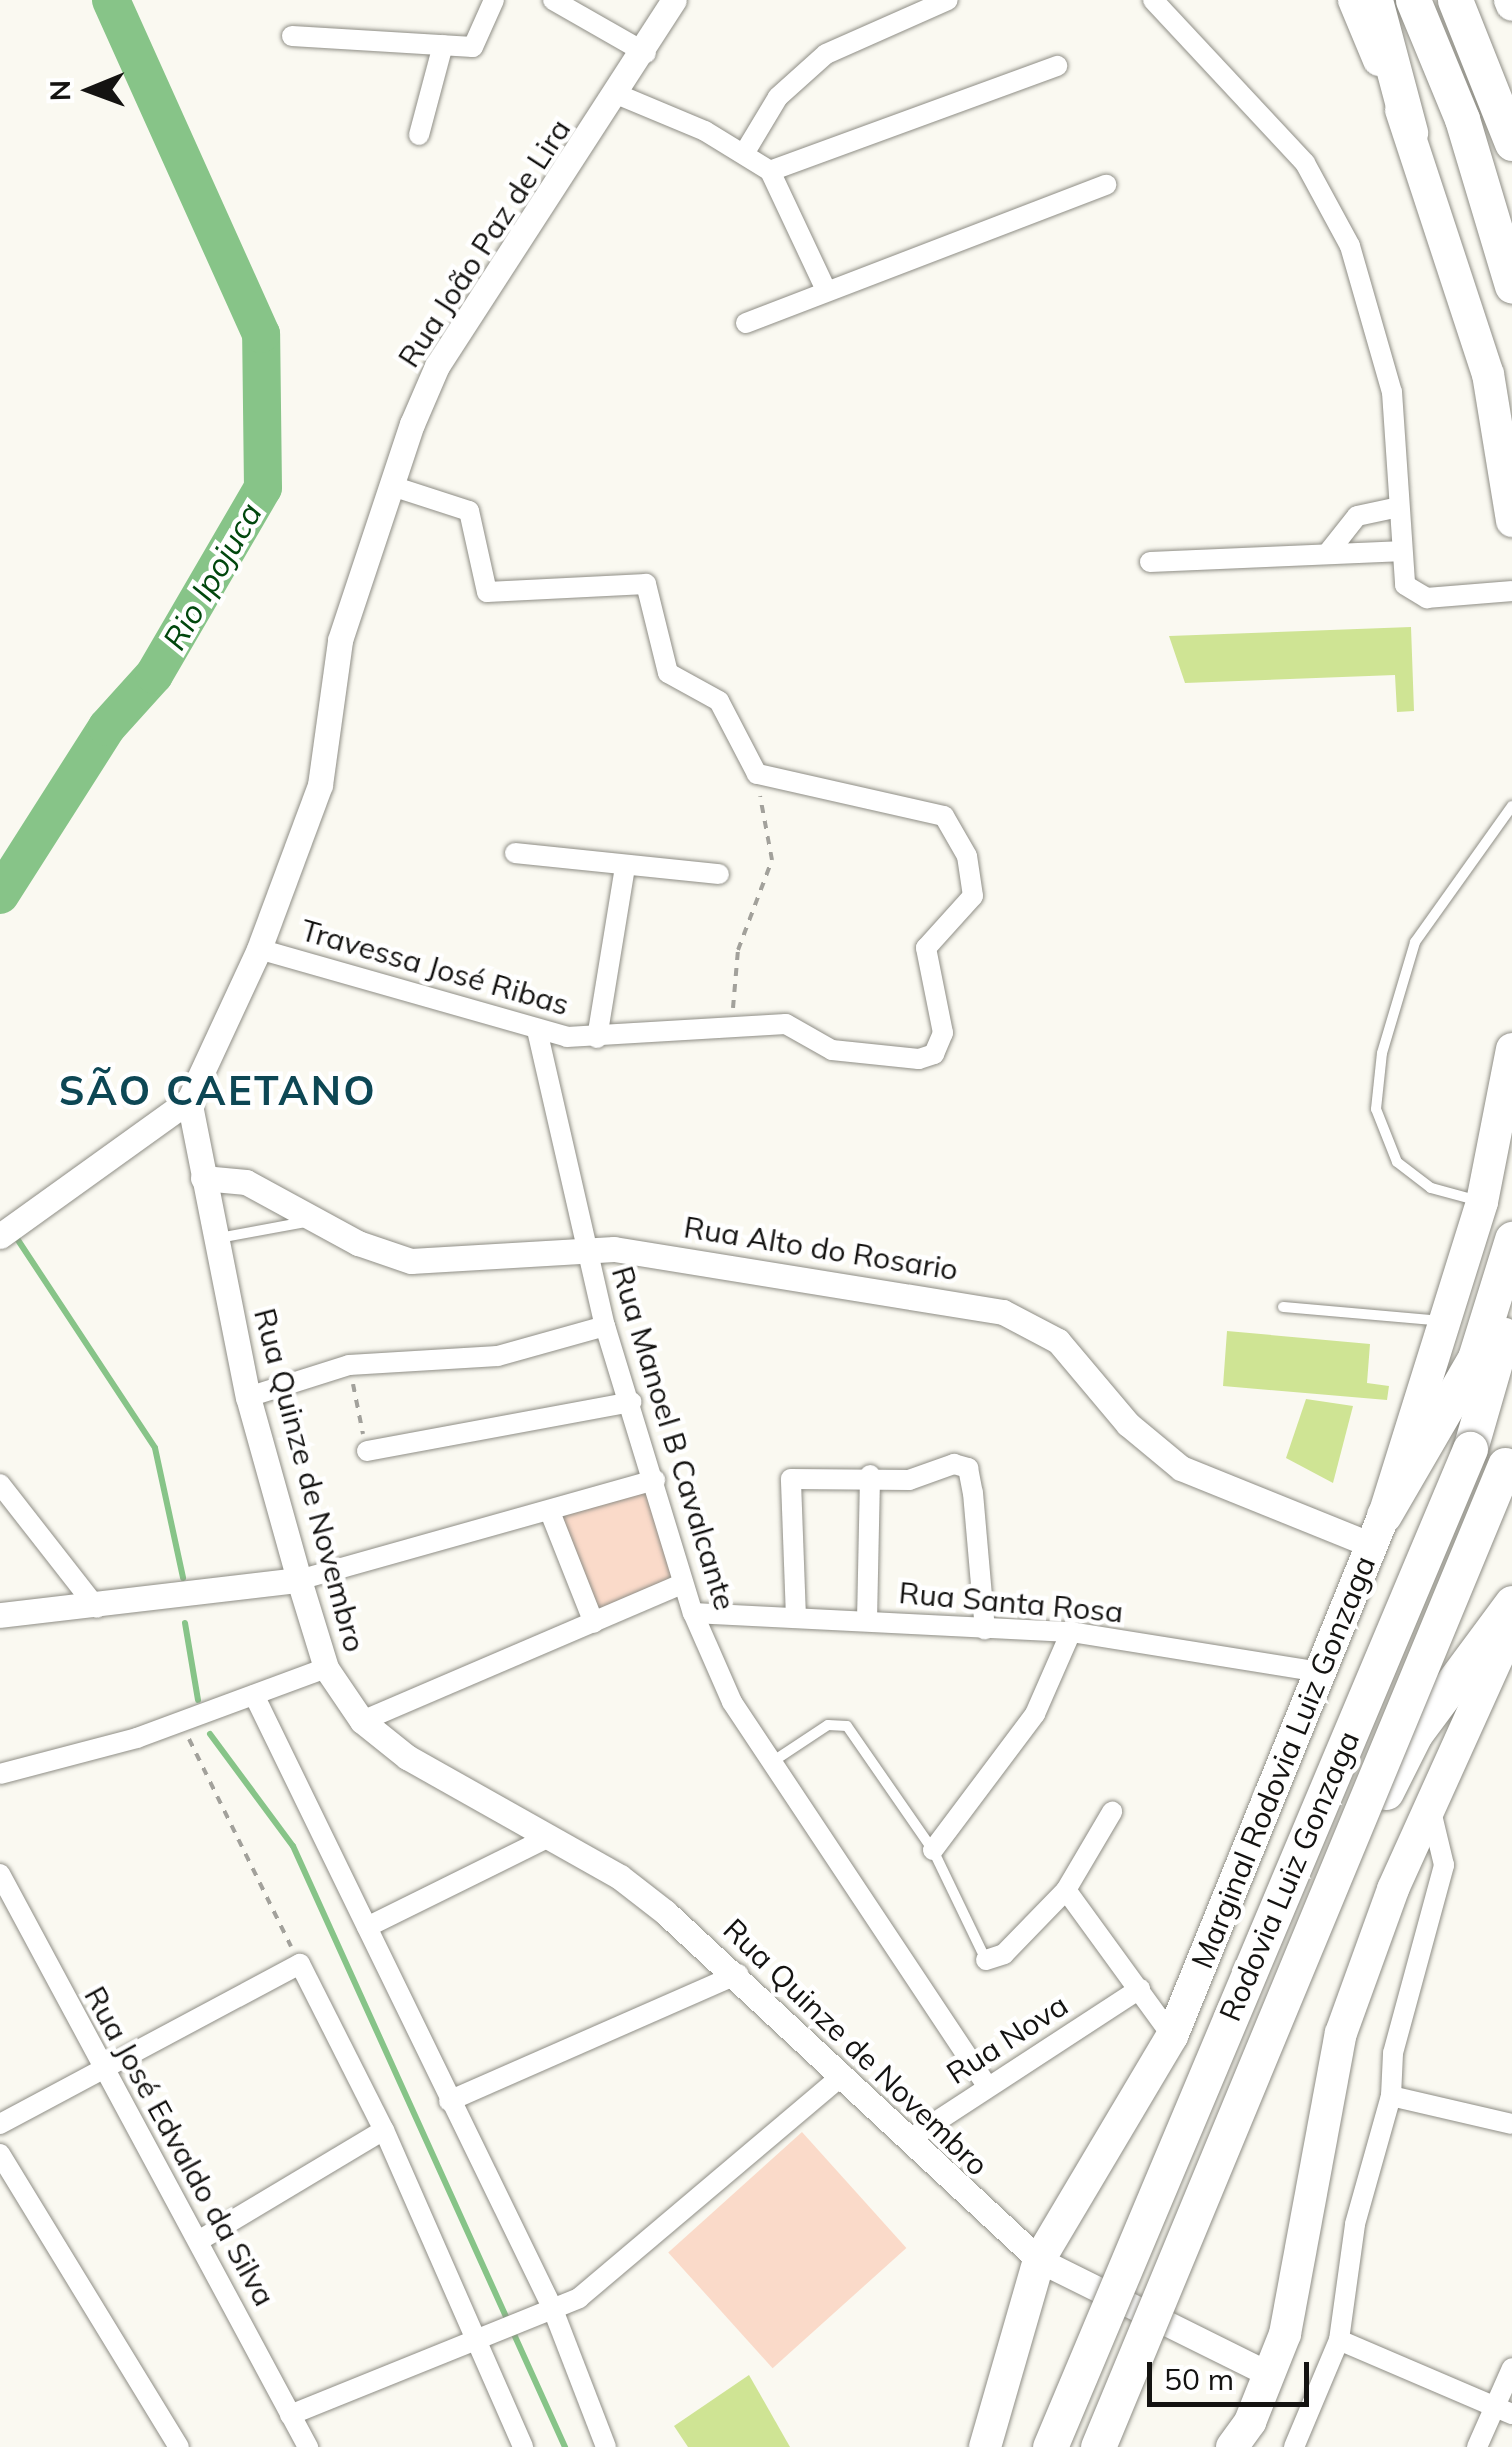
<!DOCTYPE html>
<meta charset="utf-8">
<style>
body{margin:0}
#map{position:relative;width:1512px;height:2447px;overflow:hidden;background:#faf9f1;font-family:Mulish,sans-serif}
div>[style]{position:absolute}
.green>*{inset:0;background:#fadac9;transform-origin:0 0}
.stream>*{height:6px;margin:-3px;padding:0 3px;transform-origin:3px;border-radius:3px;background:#87c488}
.river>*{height:38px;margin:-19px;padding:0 19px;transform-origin:19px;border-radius:19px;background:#87c488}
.building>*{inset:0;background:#cfe494}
.path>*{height:4px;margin-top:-2px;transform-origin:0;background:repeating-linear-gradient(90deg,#a2a19b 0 8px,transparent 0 16px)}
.roads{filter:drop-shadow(0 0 2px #8f8e86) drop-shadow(0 0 2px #8f8e86)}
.service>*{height:10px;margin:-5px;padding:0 5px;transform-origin:5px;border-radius:5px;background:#fff}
.minor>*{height:20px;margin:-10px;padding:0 10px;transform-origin:10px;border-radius:10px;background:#fff}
.tertiary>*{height:25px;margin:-12.5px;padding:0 12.5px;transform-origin:12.5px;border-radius:12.5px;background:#fff}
.primary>*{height:32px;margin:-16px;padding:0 16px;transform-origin:16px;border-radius:16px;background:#fff}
.trunk>*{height:35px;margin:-17.5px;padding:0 17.5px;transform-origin:17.5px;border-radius:17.5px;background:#fff}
.bridges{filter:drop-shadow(0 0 2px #8f8e86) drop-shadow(0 0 2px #8f8e86)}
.trunk-bridge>*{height:35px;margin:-17.5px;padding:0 17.5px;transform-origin:17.5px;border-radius:17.5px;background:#fff}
span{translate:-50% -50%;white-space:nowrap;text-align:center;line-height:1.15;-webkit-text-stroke:9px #fff;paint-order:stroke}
.street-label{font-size:30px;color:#141311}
.water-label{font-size:32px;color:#01470d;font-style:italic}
.district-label{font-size:40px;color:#0d4754;font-weight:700;letter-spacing:2.5px}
.north{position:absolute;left:40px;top:40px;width:100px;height:100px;-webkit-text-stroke:8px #fff;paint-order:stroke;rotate:269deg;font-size:28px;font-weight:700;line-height:40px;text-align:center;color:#141311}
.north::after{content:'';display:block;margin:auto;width:35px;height:45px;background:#141311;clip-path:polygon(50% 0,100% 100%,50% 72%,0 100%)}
.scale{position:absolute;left:1147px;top:2362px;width:162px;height:45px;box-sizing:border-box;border:5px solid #141311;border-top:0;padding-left:12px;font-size:30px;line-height:35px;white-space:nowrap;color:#141311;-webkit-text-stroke:8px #fff;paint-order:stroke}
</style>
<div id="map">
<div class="green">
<i style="clip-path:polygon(651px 1486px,678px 1581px,600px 1614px,558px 1513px)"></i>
<i style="left:802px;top:2132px;width:156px;height:180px;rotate:48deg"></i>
</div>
<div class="stream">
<i style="left:14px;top:1234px;width:256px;rotate:56.6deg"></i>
<i style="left:155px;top:1448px;width:133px;rotate:77.8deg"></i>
<i style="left:185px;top:1623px;width:78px;rotate:80.4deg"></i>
<i style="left:210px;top:1734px;width:139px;rotate:53.5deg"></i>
<i style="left:293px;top:1846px;width:660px;rotate:65.65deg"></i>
</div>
<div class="river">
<i style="left:0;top:895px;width:199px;rotate:-57.5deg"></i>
<i style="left:107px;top:727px;width:70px;rotate:-47.9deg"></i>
<i style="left:154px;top:675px;width:216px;rotate:-59.8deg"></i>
<i style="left:263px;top:488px;width:154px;rotate:-90.7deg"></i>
<i style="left:261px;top:334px;width:366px;rotate:-114.2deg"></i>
</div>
<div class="building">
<i style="clip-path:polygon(1411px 627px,1414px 711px,1397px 712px,1395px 675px,1185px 683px,1169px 636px)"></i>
<i style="clip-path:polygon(1227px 1331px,1370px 1344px,1367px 1383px,1389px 1386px,1387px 1400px,1223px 1386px)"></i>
<i style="clip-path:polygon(1306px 1399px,1353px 1406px,1333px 1483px,1286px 1458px)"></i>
<i style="clip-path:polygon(749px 2375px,790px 2447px,688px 2447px,674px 2426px)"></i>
</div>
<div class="path">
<i style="left:733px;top:1008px;width:58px;rotate:-85.1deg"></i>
<i style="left:738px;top:950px;width:96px;rotate:-69.3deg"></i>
<i style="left:772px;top:860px;width:65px;rotate:-100.6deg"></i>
<i style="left:353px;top:1384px;width:51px;rotate:78.7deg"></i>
<i style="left:189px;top:1739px;width:231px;rotate:63.8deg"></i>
</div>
<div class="roads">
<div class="service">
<i style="left:1479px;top:1201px;width:50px;rotate:-164.8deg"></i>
<i style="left:1431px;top:1188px;width:43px;rotate:-142.6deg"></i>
<i style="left:1397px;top:1162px;width:57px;rotate:-111.6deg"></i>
<i style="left:1376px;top:1109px;width:56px;rotate:-83.9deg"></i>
<i style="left:1382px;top:1053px;width:116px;rotate:-73.4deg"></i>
<i style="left:1415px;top:942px;width:167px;rotate:-54.5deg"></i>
<i style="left:219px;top:1238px;width:87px;rotate:-10.5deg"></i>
<i style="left:1283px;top:1307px;width:160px;rotate:5deg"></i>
<i style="left:772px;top:1762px;width:67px;rotate:-33.5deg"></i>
<i style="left:828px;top:1725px;width:19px;rotate:3deg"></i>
<i style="left:847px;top:1726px;width:151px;rotate:55.3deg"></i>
<i style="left:933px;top:1850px;width:122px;rotate:64.3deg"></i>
</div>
<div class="minor">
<i style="left:553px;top:0;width:107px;rotate:29.7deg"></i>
<i style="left:1153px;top:0;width:223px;rotate:47deg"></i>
<i style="left:1305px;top:163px;width:94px;rotate:61.5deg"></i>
<i style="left:1350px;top:246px;width:152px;rotate:74deg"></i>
<i style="left:1392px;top:392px;width:193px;rotate:86.1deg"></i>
<i style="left:1405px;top:585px;width:26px;rotate:31deg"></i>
<i style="left:1427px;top:598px;width:85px;rotate:-4.7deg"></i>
<i style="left:292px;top:36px;width:181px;rotate:3.5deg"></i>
<i style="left:473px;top:47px;width:51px;rotate:-65.9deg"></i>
<i style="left:619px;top:95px;width:93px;rotate:22.7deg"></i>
<i style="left:705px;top:131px;width:76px;rotate:31.6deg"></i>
<i style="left:770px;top:171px;width:129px;rotate:64.8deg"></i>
<i style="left:419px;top:135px;width:93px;rotate:-75.1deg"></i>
<i style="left:745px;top:152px;width:64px;rotate:-59deg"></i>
<i style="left:778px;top:97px;width:64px;rotate:-41.9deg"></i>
<i style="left:826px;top:54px;width:133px;rotate:-23.9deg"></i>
<i style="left:770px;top:171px;width:306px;rotate:-20.1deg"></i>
<i style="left:746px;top:323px;width:386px;rotate:-21deg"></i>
<i style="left:1327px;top:554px;width:48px;rotate:-51.7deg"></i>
<i style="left:1357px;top:516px;width:43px;rotate:-12.1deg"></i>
<i style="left:1150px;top:562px;width:249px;rotate:-2.5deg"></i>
<i style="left:515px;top:853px;width:205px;rotate:5.9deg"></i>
<i style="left:259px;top:949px;width:320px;rotate:15.9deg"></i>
<i style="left:567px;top:1037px;width:219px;rotate:-3.4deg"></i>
<i style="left:786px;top:1024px;width:53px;rotate:29.5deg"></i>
<i style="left:832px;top:1050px;width:87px;rotate:5.9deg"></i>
<i style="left:919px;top:1059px;width:16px;rotate:-18deg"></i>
<i style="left:934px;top:1054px;width:23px;rotate:-67deg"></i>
<i style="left:943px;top:1033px;width:87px;rotate:-101.3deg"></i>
<i style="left:926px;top:948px;width:70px;rotate:-47.9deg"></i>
<i style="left:973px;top:896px;width:40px;rotate:-98.5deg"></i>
<i style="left:967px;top:856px;width:46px;rotate:-119.9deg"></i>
<i style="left:944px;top:816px;width:192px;rotate:-167.3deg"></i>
<i style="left:757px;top:774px;width:82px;rotate:-117.5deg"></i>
<i style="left:719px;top:701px;width:58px;rotate:-151.2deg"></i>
<i style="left:668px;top:673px;width:92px;rotate:-103.9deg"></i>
<i style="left:646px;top:584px;width:159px;rotate:177.1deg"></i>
<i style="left:487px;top:592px;width:83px;rotate:-102.5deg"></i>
<i style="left:469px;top:511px;width:81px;rotate:-162deg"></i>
<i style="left:537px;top:1030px;width:304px;rotate:77.1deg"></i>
<i style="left:605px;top:1326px;width:300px;rotate:73deg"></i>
<i style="left:693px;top:1613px;width:97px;rotate:66.3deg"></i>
<i style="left:732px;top:1702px;width:461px;rotate:56.4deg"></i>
<i style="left:597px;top:1038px;width:173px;rotate:-80.7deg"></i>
<i style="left:248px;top:1397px;width:106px;rotate:-17.6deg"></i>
<i style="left:349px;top:1365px;width:149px;rotate:-3.5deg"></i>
<i style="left:498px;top:1356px;width:111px;rotate:-15.7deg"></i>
<i style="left:367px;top:1451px;width:269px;rotate:-10.5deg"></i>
<i style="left:0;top:1484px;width:157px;rotate:52deg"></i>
<i style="left:550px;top:1512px;width:119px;rotate:68.4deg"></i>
<i style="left:299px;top:1580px;width:370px;rotate:-15.7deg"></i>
<i style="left:693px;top:1613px;width:378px;rotate:2.9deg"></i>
<i style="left:1071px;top:1632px;width:253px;rotate:9.1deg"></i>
<i style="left:796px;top:1618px;width:139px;rotate:-92.1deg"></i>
<i style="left:791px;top:1479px;width:118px;rotate:0.5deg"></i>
<i style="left:909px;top:1480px;width:48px;rotate:-19.6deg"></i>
<i style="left:954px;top:1464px;width:15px;rotate:16deg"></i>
<i style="left:968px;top:1468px;width:25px;rotate:79deg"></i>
<i style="left:973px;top:1493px;width:137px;rotate:85deg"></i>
<i style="left:867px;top:1621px;width:146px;rotate:-88.8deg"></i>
<i style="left:254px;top:1695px;width:681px;rotate:64.04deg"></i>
<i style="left:552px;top:2307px;width:150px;rotate:68.9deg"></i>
<i style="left:362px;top:1721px;width:348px;rotate:-23.2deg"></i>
<i style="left:0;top:1774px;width:142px;rotate:-14.7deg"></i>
<i style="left:137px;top:1738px;width:202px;rotate:-20.3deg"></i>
<i style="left:933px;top:1850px;width:170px;rotate:-53.1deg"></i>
<i style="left:1035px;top:1714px;width:90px;rotate:-66.3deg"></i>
<i style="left:0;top:1874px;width:651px;rotate:61.74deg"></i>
<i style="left:1066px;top:1890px;width:180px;rotate:54deg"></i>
<i style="left:367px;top:1927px;width:203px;rotate:-26.3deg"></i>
<i style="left:986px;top:1960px;width:19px;rotate:-18deg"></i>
<i style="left:1004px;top:1954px;width:89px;rotate:-45.9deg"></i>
<i style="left:1066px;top:1890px;width:91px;rotate:-59.5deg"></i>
<i style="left:1391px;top:2096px;width:43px;rotate:-87.3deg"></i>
<i style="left:1393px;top:2053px;width:195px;rotate:-74.8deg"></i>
<i style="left:1444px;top:1865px;width:56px;rotate:-103.5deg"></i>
<i style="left:449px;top:2101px;width:316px;rotate:-23.7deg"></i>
<i style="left:0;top:2124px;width:340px;rotate:-28.1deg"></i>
<i style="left:300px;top:1964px;width:186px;rotate:63.2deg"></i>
<i style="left:384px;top:2130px;width:346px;rotate:66.3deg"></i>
<i style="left:908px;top:2140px;width:277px;rotate:-33.1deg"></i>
<i style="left:0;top:2154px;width:343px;rotate:58.6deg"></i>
<i style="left:200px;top:2240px;width:214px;rotate:-30.9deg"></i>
<i style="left:1339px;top:2340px;width:188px;rotate:23.2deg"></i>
<i style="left:290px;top:2415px;width:312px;rotate:-22deg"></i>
<i style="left:579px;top:2298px;width:346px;rotate:-40.2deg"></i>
<i style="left:1294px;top:2447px;width:116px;rotate:-67.2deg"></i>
<i style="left:1339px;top:2340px;width:117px;rotate:-82.1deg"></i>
<i style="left:1355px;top:2224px;width:133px;rotate:-74.3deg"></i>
<i style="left:1391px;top:2096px;width:124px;rotate:13deg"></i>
<i style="left:1477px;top:2447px;width:86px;rotate:-66.1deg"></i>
</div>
<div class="tertiary">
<i style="left:189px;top:1100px;width:303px;rotate:78.8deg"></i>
<i style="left:248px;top:1397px;width:190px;rotate:74.4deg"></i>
<i style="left:299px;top:1580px;width:92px;rotate:72.9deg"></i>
<i style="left:326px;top:1668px;width:64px;rotate:55.8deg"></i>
<i style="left:362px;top:1721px;width:58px;rotate:38.7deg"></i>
<i style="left:407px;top:1757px;width:244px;rotate:29.4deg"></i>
<i style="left:620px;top:1877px;width:57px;rotate:37.9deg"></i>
<i style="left:665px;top:1912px;width:511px;rotate:42.94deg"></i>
<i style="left:1039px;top:2260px;width:259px;rotate:26.4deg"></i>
<i style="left:189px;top:1100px;width:166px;rotate:-65.1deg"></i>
<i style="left:259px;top:949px;width:175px;rotate:-69.6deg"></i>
<i style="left:320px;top:785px;width:146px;rotate:-82.1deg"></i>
<i style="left:340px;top:640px;width:228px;rotate:-71.6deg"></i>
<i style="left:412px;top:424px;width:63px;rotate:-66.7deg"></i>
<i style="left:437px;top:366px;width:436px;rotate:-57.1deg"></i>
<i style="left:203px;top:1178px;width:43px;rotate:5.3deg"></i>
<i style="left:246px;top:1182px;width:128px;rotate:28.6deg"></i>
<i style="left:358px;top:1243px;width:56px;rotate:18.8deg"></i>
<i style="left:411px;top:1261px;width:203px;rotate:-3.4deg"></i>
<i style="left:614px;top:1249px;width:394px;rotate:9.2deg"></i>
<i style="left:1003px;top:1312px;width:62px;rotate:27.8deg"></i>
<i style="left:1058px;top:1341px;width:109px;rotate:49.9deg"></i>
<i style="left:1128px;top:1424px;width:69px;rotate:39.7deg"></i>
<i style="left:1181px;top:1468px;width:206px;rotate:22deg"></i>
<i style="left:0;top:1236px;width:233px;rotate:-35.7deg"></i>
<i style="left:0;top:1615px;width:301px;rotate:-6.7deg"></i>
</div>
<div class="primary">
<i style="left:1354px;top:0;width:65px;rotate:67.4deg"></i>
<i style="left:1510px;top:0;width:5px;rotate:68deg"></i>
<i style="left:1401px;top:110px;width:278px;rotate:71.8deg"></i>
<i style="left:1488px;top:374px;width:149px;rotate:80.7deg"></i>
<i style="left:985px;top:2447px;width:195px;rotate:-73.9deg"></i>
<i style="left:1039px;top:2260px;width:261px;rotate:-59.3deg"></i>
<i style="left:1172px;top:2036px;width:562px;rotate:-67.86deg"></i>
<i style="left:1384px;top:1515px;width:328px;rotate:-72.6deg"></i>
<i style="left:1482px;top:1202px;width:156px;rotate:-78.9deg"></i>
<i style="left:1232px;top:2447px;width:31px;rotate:-54deg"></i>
<i style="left:1250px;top:2422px;width:95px;rotate:-68.3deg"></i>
<i style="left:1285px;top:2334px;width:306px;rotate:-79.5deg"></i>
<i style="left:1341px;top:2033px;width:153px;rotate:-70.1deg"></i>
<i style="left:1393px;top:1889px;width:290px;rotate:-65.7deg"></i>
</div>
<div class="trunk">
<i style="left:1375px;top:0;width:137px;rotate:75.1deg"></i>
<i style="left:1413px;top:0;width:129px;rotate:67.6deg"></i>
<i style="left:1462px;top:119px;width:174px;rotate:73.3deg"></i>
<i style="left:1455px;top:0;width:154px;rotate:68.3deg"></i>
<i style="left:1470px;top:1449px;width:119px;rotate:-73.9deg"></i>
<i style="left:1384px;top:1515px;width:181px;rotate:-59.9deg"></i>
<i style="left:1475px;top:1358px;width:125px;rotate:-72.7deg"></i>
<i style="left:1386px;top:1792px;width:65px;rotate:-63.4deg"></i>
<i style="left:1415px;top:1734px;width:163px;rotate:-53.5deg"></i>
</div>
</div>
<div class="bridges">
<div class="trunk-bridge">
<i style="left:1050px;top:2447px;width:1083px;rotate:-67.18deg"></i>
<i style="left:1098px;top:2447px;width:1063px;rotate:-67.49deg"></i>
</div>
</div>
<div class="street-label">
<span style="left:484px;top:243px;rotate:-57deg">Rua João Paz de Lira</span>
<span style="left:435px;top:967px;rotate:16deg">Travessa José Ribas</span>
<span style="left:821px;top:1248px;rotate:9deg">Rua Alto do Rosario</span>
<span style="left:674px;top:1438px;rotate:73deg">Rua Manoel B Cavalcante</span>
<span style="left:310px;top:1480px;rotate:75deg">Rua Quinze de Novembro</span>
<span style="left:1011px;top:1602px;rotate:5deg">Rua Santa Rosa</span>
<span style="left:1283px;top:1762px;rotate:-68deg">Marginal Rodovia Luiz Gonzaga</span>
<span style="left:1289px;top:1876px;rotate:-67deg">Rodovia Luiz Gonzaga</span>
<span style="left:1007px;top:2039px;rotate:-33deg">Rua Nova</span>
<span style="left:856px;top:2047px;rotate:44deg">Rua Quinze de Novembro</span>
<span style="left:180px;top:2146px;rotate:61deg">Rua José Edvaldo da Silva</span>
</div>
<div class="water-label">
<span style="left:212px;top:576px;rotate:-60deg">Rio Ipojuca</span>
</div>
<div class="district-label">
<span style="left:218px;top:1090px">SÃO CAETANO</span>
</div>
<div class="north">N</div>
<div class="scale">50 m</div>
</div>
